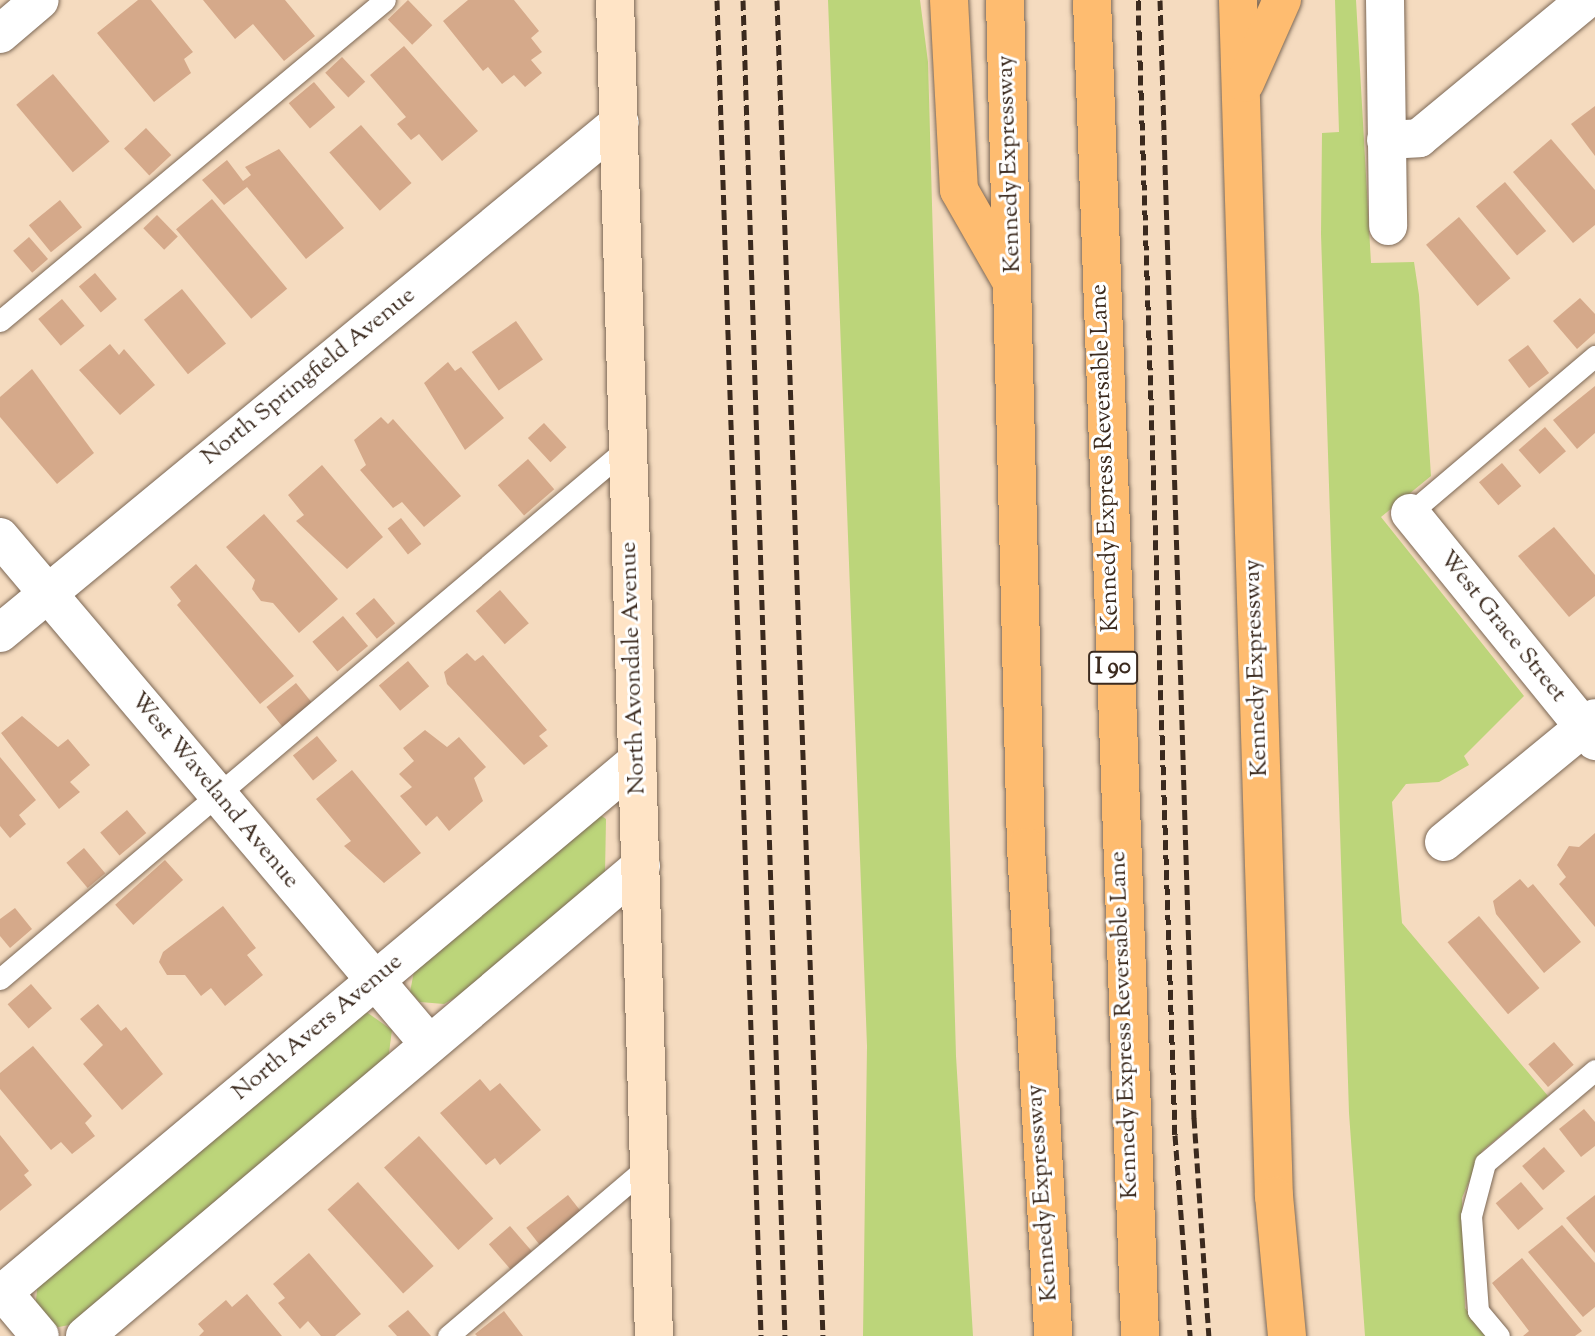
<!DOCTYPE html>
<style>
body{margin:0}
#map{position:relative;width:1595px;height:1336px;overflow:hidden;background:#f5dbbf;font-family:"Sorts Mill Goudy",serif}
div>[style]{position:absolute}
.green>*{inset:0;background:#bcd57a}
.building>*{inset:0;background:#d5a98a;transform-origin:0 0}
.roads{filter:drop-shadow(0 0 2px #7c6856) drop-shadow(0 0 2px #7c6856)}
.lane>*{height:21px;margin:-10.5px;padding:0 10.5px;transform-origin:10.5px;border-radius:10.5px;background:#fff}
.street>*{height:38px;margin:-19px;padding:0 19px;transform-origin:19px;border-radius:19px;background:#fff}
.secondary>*{height:38px;margin:-19px;padding:0 19px;transform-origin:19px;border-radius:19px;background:#ffe4c6}
.highway>*{height:38px;margin:-19px;padding:0 19px;transform-origin:19px;border-radius:19px;background:#febc70}
.rail>*{height:5px;margin-top:-2.5px;transform-origin:0;background:repeating-linear-gradient(90deg,#3b2a1e 0 10px,transparent 0 15px)}
span{translate:-50% -50%;white-space:nowrap;text-align:center;line-height:1.15;-webkit-text-stroke:6px #fff;paint-order:stroke}
.shield-label span{padding:2px 5px;background:#fff;border:2px solid;border-radius:5px;-webkit-text-stroke-width:0}
.shield-label{font-size:23px;color:#3b2a1e;font-weight:700}
.street-label{font-size:24px;color:#3b2a1e}
</style>
<div id="map">
<div class="green">
<i style="clip-path:polygon(828px 0,920px 0,928px 62px,956px 1056px,973px 1336px,863px 1336px,867px 1046px)"></i>
<i style="clip-path:polygon(1335px 0,1356px 0,1371px 263px,1414px 262px,1419px 295px,1431px 476px,1381px 517px,1524px 696px,1464px 756px,1469px 765px,1439px 782px,1406px 784px,1392px 802px,1402px 923px,1548px 1096px,1482px 1151px,1462px 1198px,1465px 1308px,1487px 1336px,1365px 1336px,1349px 1113px,1321px 234px,1322px 133px,1339px 132px)"></i>
<i style="clip-path:polygon(599px 814px,606px 819px,605px 873px,460px 995px,444px 1004px,420px 1002px,410px 992px,416px 961px)"></i>
<i style="clip-path:polygon(365px 1011px,392px 1030px,388px 1060px,79px 1323px,54px 1328px,35px 1309px,38px 1282px)"></i>
</div>
<div class="building">
<i style="clip-path:polygon(138px 0,151px 0,193px 52px,184px 59px,191px 73px,154px 102px,97px 33px)"></i>
<i style="clip-path:polygon(203px 0,285px 0,315px 36px,284px 61px,253px 24px,235px 39px)"></i>
<i style="left:408px;top:0;width:35px;height:28px;rotate:46deg"></i>
<i style="clip-path:polygon(468px 0,514px 0,539px 31px,531px 38px,542px 52px,531px 60px,542px 73px,525px 87px,514px 75px,502px 84px,488px 67px,483px 71px,443px 21px)"></i>
<i style="clip-path:polygon(404px 46px,478px 131px,442px 161px,419px 134px,411px 140px,397px 124px,406px 117px,370px 75px)"></i>
<i style="left:342px;top:57px;width:34px;height:23px;rotate:47deg"></i>
<i style="left:53px;top:74px;width:88px;height:48px;rotate:50deg"></i>
<i style="left:314px;top:82px;width:33px;height:33px;rotate:50deg"></i>
<i style="clip-path:polygon(1595px 106px,1595px 156px,1571px 124px)"></i>
<i style="left:361px;top:125px;width:77px;height:42px;rotate:49deg"></i>
<i style="left:146px;top:128px;width:37px;height:30px;rotate:47deg"></i>
<i style="clip-path:polygon(1551px 139px,1595px 190px,1595px 225px,1573px 243px,1513px 172px)"></i>
<i style="clip-path:polygon(279px 149px,344px 228px,306px 259px,247px 187px,224px 205px,202px 180px,227px 160px,243px 181px,251px 175px,245px 167px)"></i>
<i style="left:1505px;top:182px;width:64px;height:38px;rotate:50deg"></i>
<i style="left:212px;top:199px;width:117px;height:47px;rotate:50deg"></i>
<i style="left:60px;top:200px;width:35px;height:40px;rotate:51deg"></i>
<i style="left:157px;top:215px;width:30px;height:19px;rotate:46deg"></i>
<i style="left:1459px;top:217px;width:80px;height:43px;rotate:50deg"></i>
<i style="left:29px;top:237px;width:29px;height:21px;rotate:49deg"></i>
<i style="left:95px;top:273px;width:34px;height:21px;rotate:50deg"></i>
<i style="left:182px;top:289px;width:70px;height:49px;rotate:51deg"></i>
<i style="clip-path:polygon(1580px 298px,1595px 314px,1595px 333px,1577px 349px,1553px 321px)"></i>
<i style="left:62px;top:299px;width:35px;height:31px;rotate:50deg"></i>
<i style="left:516px;top:321px;width:47px;height:54px;rotate:55deg"></i>
<i style="clip-path:polygon(110px 344px,119px 355px,124px 349px,155px 385px,120px 415px,79px 370px)"></i>
<i style="left:1528px;top:345px;width:35px;height:25px;rotate:53deg"></i>
<i style="clip-path:polygon(448px 362px,455px 371px,461px 367px,504px 418px,465px 450px,424px 383px)"></i>
<i style="clip-path:polygon(32px 369px,94px 453px,57px 484px,0 417px,0 397px)"></i>
<i style="clip-path:polygon(1595px 386px,1595px 433px,1577px 449px,1553px 420px)"></i>
<i style="clip-path:polygon(381px 417px,388px 424px,393px 419px,461px 496px,424px 527px,402px 502px,393px 508px,360px 470px,366px 465px,354px 440px)"></i>
<i style="left:544px;top:423px;width:33px;height:22px;rotate:47deg"></i>
<i style="left:1545px;top:427px;width:32px;height:35px;rotate:49deg"></i>
<i style="left:528px;top:459px;width:40px;height:40px;rotate:49deg"></i>
<i style="left:1502px;top:463px;width:30px;height:30px;rotate:50deg"></i>
<i style="clip-path:polygon(322px 465px,383px 537px,347px 569px,296px 521px,304px 515px,288px 495px)"></i>
<i style="clip-path:polygon(264px 514px,338px 599px,299px 633px,273px 603px,261px 601px,252px 589px,255px 580px,226px 547px)"></i>
<i style="left:401px;top:518px;width:33px;height:17px;rotate:52deg"></i>
<i style="clip-path:polygon(1554px 527px,1595px 575px,1595px 596px,1569px 617px,1518px 556px)"></i>
<i style="clip-path:polygon(196px 564px,294px 676px,260px 704px,177px 605px,181px 601px,170px 587px)"></i>
<i style="left:500px;top:590px;width:44px;height:32px;rotate:49deg"></i>
<i style="left:374px;top:598px;width:33px;height:24px;rotate:50deg"></i>
<i style="left:343px;top:616px;width:39px;height:40px;rotate:50deg"></i>
<i style="clip-path:polygon(467px 653px,475px 661px,483px 655px,547px 730px,539px 736px,548px 746px,524px 765px,447px 684px,444px 672px)"></i>
<i style="left:408px;top:661px;width:33px;height:38px;rotate:50deg"></i>
<i style="left:296px;top:683px;width:27px;height:38px;rotate:51deg"></i>
<i style="clip-path:polygon(22px 716px,58px 747px,68px 739px,90px 765px,70px 782px,80px 792px,59px 809px,1px 733px)"></i>
<i style="clip-path:polygon(425px 730px,447px 747px,459px 737px,486px 767px,474px 778px,483px 801px,449px 831px,437px 816px,426px 826px,400px 796px,412px 787px,399px 774px,414px 761px,403px 748px)"></i>
<i style="left:317px;top:736px;width:32px;height:31px;rotate:51deg"></i>
<i style="clip-path:polygon(0 757px,36px 800px,19px 815px,26px 824px,10px 838px,0 826px)"></i>
<i style="clip-path:polygon(352px 770px,421px 853px,384px 883px,344px 846px,351px 841px,316px 799px)"></i>
<i style="left:127px;top:810px;width:30px;height:35px;rotate:50deg"></i>
<i style="clip-path:polygon(1595px 833px,1595px 927px,1559px 884px,1566px 877px,1557px 865px,1569px 846px,1579px 847px)"></i>
<i style="left:84px;top:848px;width:33px;height:23px;rotate:50deg"></i>
<i style="left:165px;top:860px;width:27px;height:67px;rotate:48deg"></i>
<i style="clip-path:polygon(1520px 879px,1528px 888px,1533px 884px,1581px 942px,1544px 973px,1496px 914px,1493px 901px)"></i>
<i style="clip-path:polygon(223px 906px,256px 948px,247px 955px,263px 975px,225px 1006px,211px 988px,201px 996px,185px 975px,167px 975px,159px 962px,163px 952px)"></i>
<i style="clip-path:polygon(15px 908px,32px 929px,10px 948px,0 936px,0 919px)"></i>
<i style="left:1479px;top:916px;width:94px;height:41px;rotate:50deg"></i>
<i style="left:31px;top:984px;width:32px;height:31px;rotate:49deg"></i>
<i style="clip-path:polygon(98px 1004px,121px 1031px,126px 1027px,163px 1074px,122px 1110px,83px 1064px,103px 1045px,80px 1019px)"></i>
<i style="left:1554px;top:1042px;width:30px;height:34px;rotate:49deg"></i>
<i style="clip-path:polygon(33px 1046px,92px 1116px,85px 1123px,95px 1136px,72px 1154px,61px 1142px,51px 1150px,0 1089px,0 1073px)"></i>
<i style="clip-path:polygon(480px 1079px,490px 1091px,500px 1083px,541px 1130px,500px 1165px,495px 1158px,486px 1165px,440px 1113px)"></i>
<i style="clip-path:polygon(1584px 1109px,1595px 1122px,1595px 1146px,1581px 1157px,1559px 1129px)"></i>
<i style="clip-path:polygon(0 1135px,29px 1171px,24px 1175px,32px 1185px,0 1211px)"></i>
<i style="left:419px;top:1136px;width:111px;height:47px;rotate:48deg"></i>
<i style="left:1544px;top:1147px;width:32px;height:29px;rotate:49deg"></i>
<i style="left:358px;top:1182px;width:113px;height:41px;rotate:48deg"></i>
<i style="left:1521px;top:1182px;width:35px;height:33px;rotate:50deg"></i>
<i style="left:568px;top:1195px;width:23px;height:53px;rotate:52deg"></i>
<i style="clip-path:polygon(1595px 1195px,1595px 1253px,1566px 1218px)"></i>
<i style="clip-path:polygon(1562px 1225px,1595px 1263px,1595px 1307px,1583px 1317px,1528px 1252px)"></i>
<i style="left:510px;top:1226px;width:33px;height:28px;rotate:49deg"></i>
<i style="clip-path:polygon(309px 1253px,361px 1314px,335px 1336px,321px 1336px,308px 1321px,300px 1329px,278px 1303px,285px 1298px,273px 1284px)"></i>
<i style="clip-path:polygon(1522px 1258px,1582px 1331px,1575px 1336px,1523px 1336px,1529px 1331px,1492px 1283px)"></i>
<i style="clip-path:polygon(247px 1294px,282px 1336px,199px 1336px,204px 1331px,198px 1324px,226px 1300px,232px 1307px)"></i>
<i style="clip-path:polygon(408px 1310px,431px 1336px,397px 1336px,388px 1326px)"></i>
<i style="clip-path:polygon(504px 1311px,523px 1336px,477px 1336px,475px 1334px)"></i>
</div>
<div class="roads">
<div class="lane">
<i style="left:0;top:321px;width:501px;rotate:-39.82deg"></i>
<i style="left:1410px;top:513px;width:243px;rotate:-40.3deg"></i>
<i style="left:0;top:979px;width:822px;rotate:-40.26deg"></i>
<i style="left:448px;top:1336px;width:262px;rotate:-40.4deg"></i>
<i style="left:1499px;top:1336px;width:33px;rotate:-130deg"></i>
<i style="left:1478px;top:1311px;width:95px;rotate:-94.2deg"></i>
<i style="left:1471px;top:1216px;width:55px;rotate:-75.2deg"></i>
<i style="left:1485px;top:1163px;width:144px;rotate:-40.2deg"></i>
</div>
<div class="street">
<i style="left:1385px;top:0;width:226px;rotate:89.2deg"></i>
<i style="left:0;top:34px;width:52px;rotate:-40.4deg"></i>
<i style="left:1386px;top:140px;width:33px;rotate:-3deg"></i>
<i style="left:1419px;top:138px;width:217px;rotate:-39.6deg"></i>
<i style="left:1410px;top:513px;width:294px;rotate:50.9deg"></i>
<i style="left:0;top:537px;width:664px;rotate:49.76deg"></i>
<i style="left:0;top:633px;width:803px;rotate:-39.5deg"></i>
<i style="left:1444px;top:842px;width:195px;rotate:-39.4deg"></i>
<i style="left:3px;top:1292px;width:57px;rotate:49.9deg"></i>
<i style="left:0;top:1295px;width:831px;rotate:-39.97deg"></i>
<i style="left:85px;top:1336px;width:728px;rotate:-40.21deg"></i>
</div>
<div class="secondary">
<i style="left:615px;top:0;width:1337px;rotate:88.33deg"></i>
</div>
<div class="highway">
<i style="left:949px;top:0;width:190px;rotate:87deg"></i>
<i style="left:959px;top:190px;width:105px;rotate:60.3deg"></i>
<i style="left:1005px;top:0;width:847px;rotate:88.58deg"></i>
<i style="left:1026px;top:847px;width:490px;rotate:86.8deg"></i>
<i style="left:1092px;top:0;width:1337px;rotate:87.94deg"></i>
<i style="left:1238px;top:0;width:1197px;rotate:88.28deg"></i>
<i style="left:1274px;top:1196px;width:141px;rotate:84.7deg"></i>
<i style="left:1245px;top:83px;width:91px;rotate:-66deg"></i>
</div>
</div>
<div class="rail">
<i style="left:717px;top:0;width:1337px;rotate:88.11deg"></i>
<i style="left:743px;top:0;width:1337px;rotate:88.2deg"></i>
<i style="left:777px;top:0;width:1337px;rotate:88.03deg"></i>
<i style="left:1138px;top:0;width:1136px;rotate:88.13deg"></i>
<i style="left:1175px;top:1135px;width:202px;rotate:85.7deg"></i>
<i style="left:1160px;top:0;width:1119px;rotate:88.26deg"></i>
<i style="left:1194px;top:1118px;width:219px;rotate:86.1deg"></i>
</div>
<div class="shield-label">
<span style="left:1113px;top:668px">I 90</span>
</div>
<div class="street-label">
<span style="left:1010px;top:164px;rotate:-92deg">Kennedy Expressway</span>
<span style="left:309px;top:377px;rotate:-39deg">North Springfield Avenue</span>
<span style="left:1106px;top:458px;rotate:-92deg">Kennedy Express Reversable Lane</span>
<span style="left:1502px;top:627px;rotate:51deg">West Grace Street</span>
<span style="left:634px;top:668px;rotate:-92deg">North Avondale Avenue</span>
<span style="left:1257px;top:668px;rotate:-92deg">Kennedy Expressway</span>
<span style="left:214px;top:791px;rotate:50deg">West Waveland Avenue</span>
<span style="left:1125px;top:1025px;rotate:-92deg">Kennedy Express Reversable Lane</span>
<span style="left:318px;top:1028px;rotate:-40deg">North Avers Avenue</span>
<span style="left:1043px;top:1193px;rotate:-94deg">Kennedy Expressway</span>
</div>
</div>
